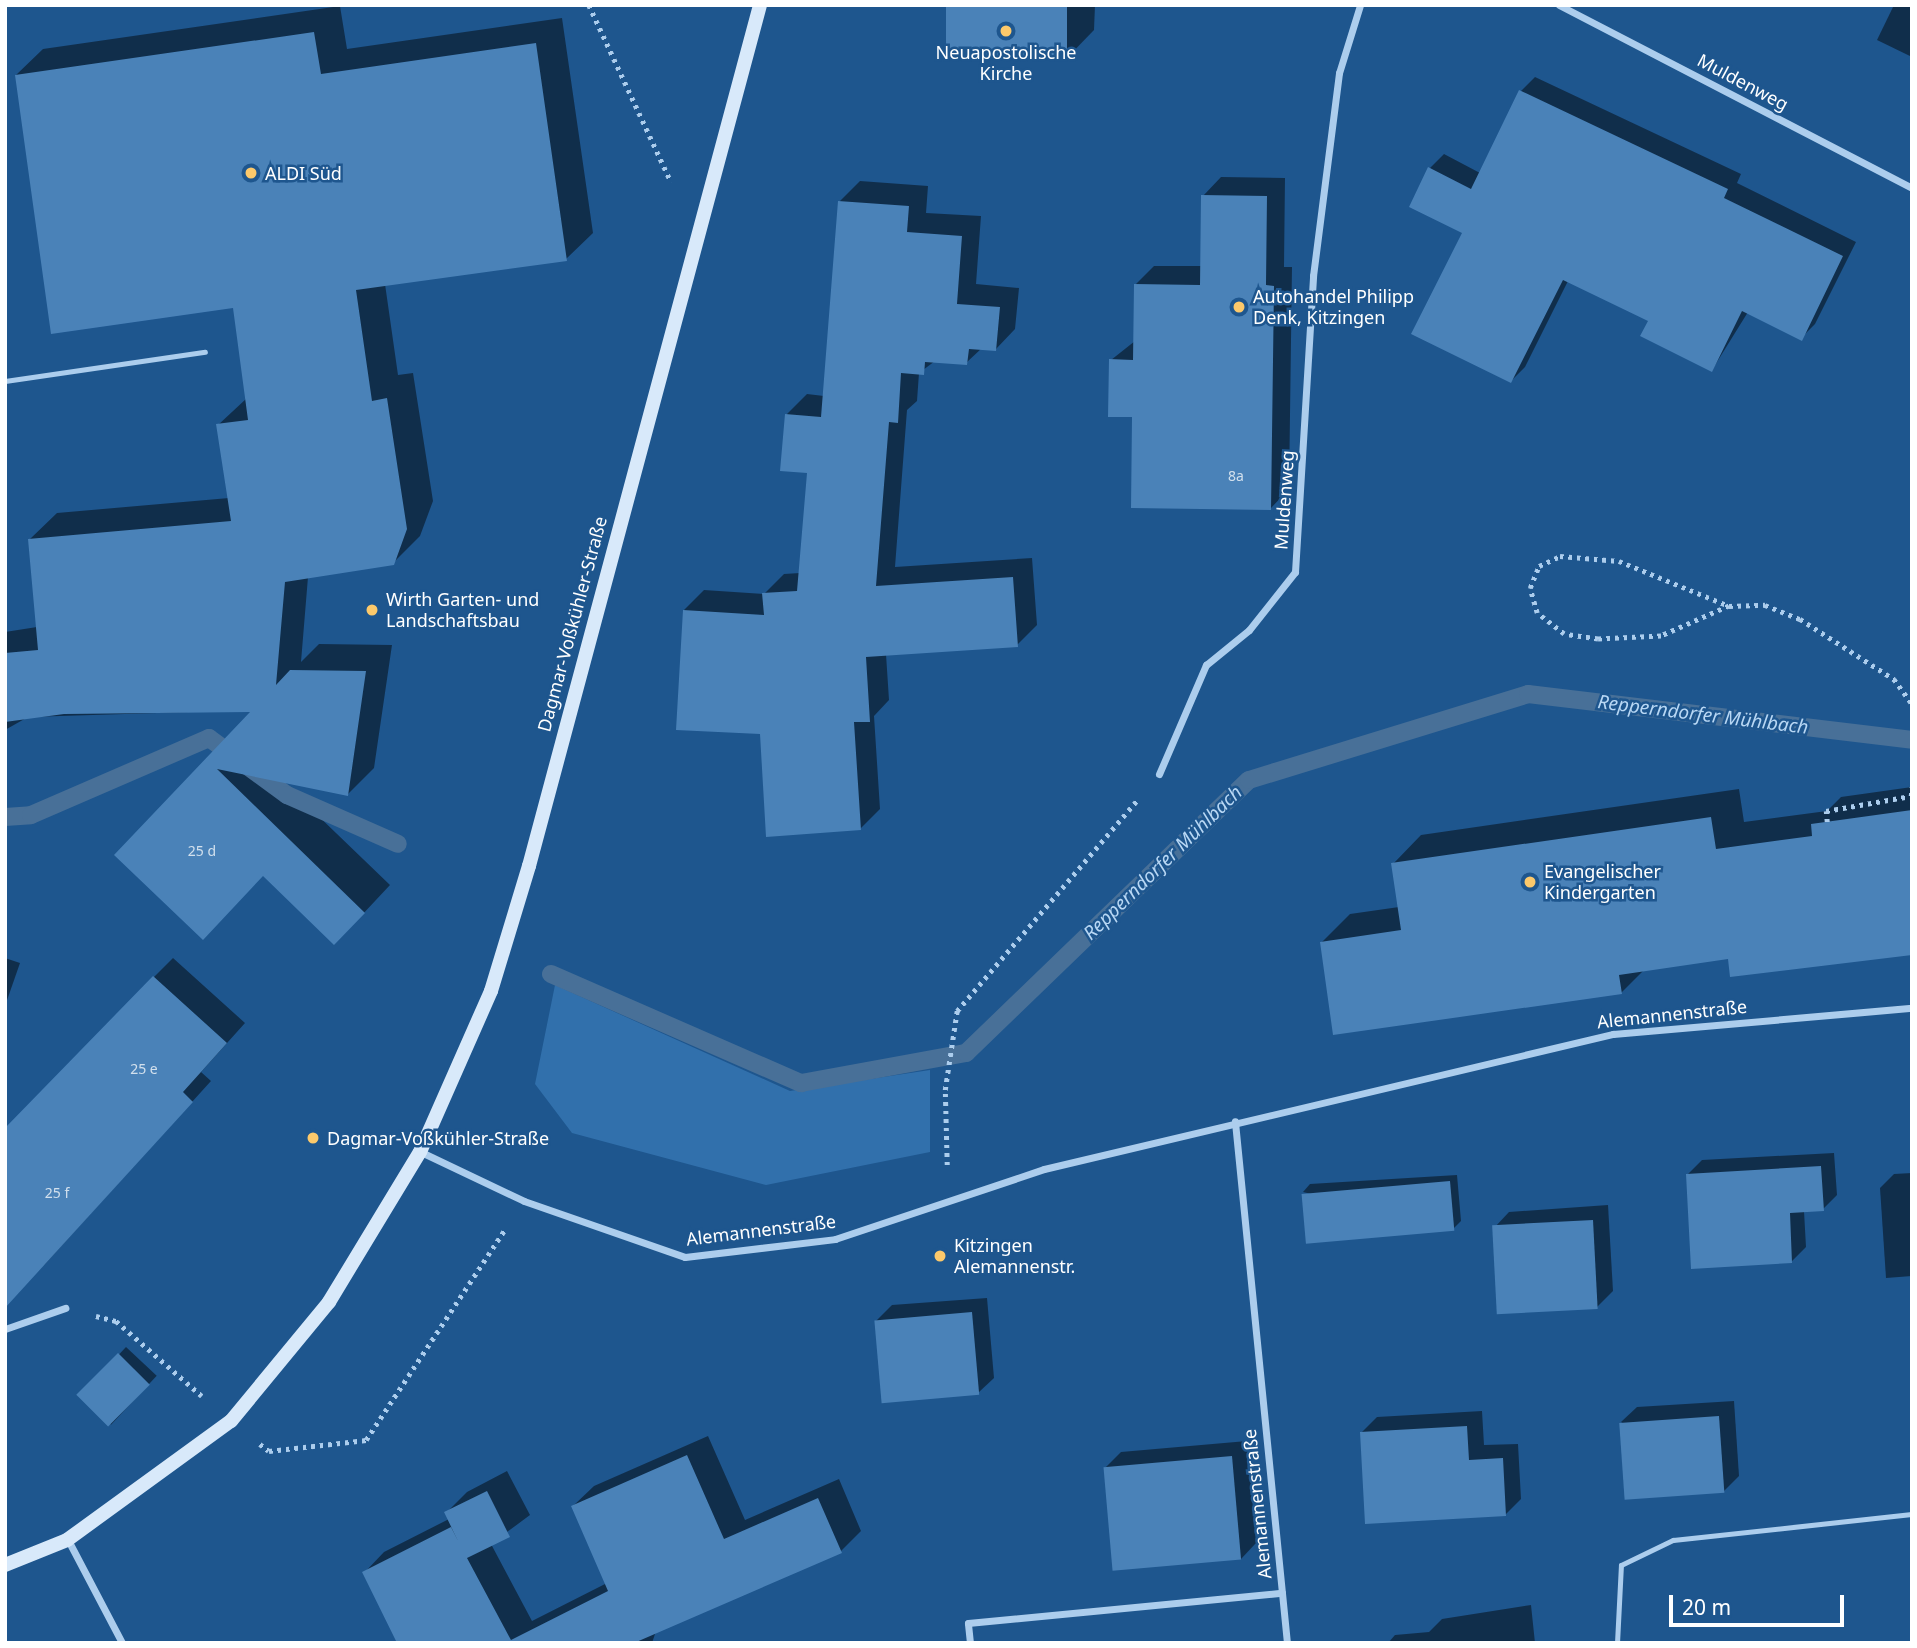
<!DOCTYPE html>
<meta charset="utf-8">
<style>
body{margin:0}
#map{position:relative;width:1917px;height:1648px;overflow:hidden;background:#1e568e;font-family:"Noto Sans",sans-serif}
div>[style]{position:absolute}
.green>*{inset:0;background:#3170ac}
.shadow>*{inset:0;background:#0007;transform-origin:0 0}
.stream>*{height:18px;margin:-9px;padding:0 9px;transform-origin:9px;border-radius:9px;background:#487098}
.building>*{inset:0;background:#4a82b8;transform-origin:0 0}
.path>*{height:4.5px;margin-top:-2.25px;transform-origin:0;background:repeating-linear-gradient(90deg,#accded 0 3.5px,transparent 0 8.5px)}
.lane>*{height:5px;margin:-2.5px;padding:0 2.5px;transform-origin:2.5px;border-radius:2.5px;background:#accded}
.street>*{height:7px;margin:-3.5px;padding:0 3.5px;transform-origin:3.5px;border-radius:3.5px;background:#accded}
.secondary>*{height:14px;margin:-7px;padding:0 7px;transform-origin:7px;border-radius:7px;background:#d8e9fa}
.dots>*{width:19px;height:19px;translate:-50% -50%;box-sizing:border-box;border:4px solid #1e568e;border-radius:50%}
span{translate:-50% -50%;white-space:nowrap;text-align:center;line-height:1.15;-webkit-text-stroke:5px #1e568e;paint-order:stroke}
.number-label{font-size:14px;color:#d2e0ed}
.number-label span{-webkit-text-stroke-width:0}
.poi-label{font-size:18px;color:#fff}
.left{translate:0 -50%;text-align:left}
.street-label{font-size:18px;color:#fff}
.water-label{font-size:19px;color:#b8d7f4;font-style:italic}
.frame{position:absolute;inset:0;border:7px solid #fff;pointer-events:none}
.scale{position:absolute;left:1669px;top:1595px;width:175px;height:32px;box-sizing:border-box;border:4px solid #fff;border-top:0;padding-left:9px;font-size:21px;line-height:24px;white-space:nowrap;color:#fff;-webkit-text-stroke:5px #1e568e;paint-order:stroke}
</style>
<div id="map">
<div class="green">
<i style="clip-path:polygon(555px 985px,790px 1091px,930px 1070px,930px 1152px,766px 1185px,572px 1133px,535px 1084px)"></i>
</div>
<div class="shadow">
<i style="clip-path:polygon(948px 5px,1095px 5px,1094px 30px,1065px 60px)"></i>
<i style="clip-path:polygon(1894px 5px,1912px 5px,1912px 57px,1877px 40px)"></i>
<i style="clip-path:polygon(340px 6px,347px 49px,562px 18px,593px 233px,566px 259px,385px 284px,398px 375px,413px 373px,433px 501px,420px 536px,393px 563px,308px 577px,301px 662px,319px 644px,392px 645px,374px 768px,348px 794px,282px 781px,390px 885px,361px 916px,264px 874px,116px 855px,254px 710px,28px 717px,5px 730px,5px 632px,37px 627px,30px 539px,57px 513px,229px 498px,218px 425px,247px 398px,235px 306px,16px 75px,43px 49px)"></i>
<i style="clip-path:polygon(1535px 77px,1741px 174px,1737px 183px,1856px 242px,1815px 324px,1801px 338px,1748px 312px,1712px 370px,1650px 320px,1568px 281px,1525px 367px,1511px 381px,1464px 232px,1430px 168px,1444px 154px,1480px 173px,1521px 91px)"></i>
<i style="clip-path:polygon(1221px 177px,1285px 178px,1284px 267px,1292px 267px,1289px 489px,1271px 508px,1134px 415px,1111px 360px,1135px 341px,1135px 285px,1154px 266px,1202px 266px,1203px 196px)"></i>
<i style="clip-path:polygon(860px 181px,928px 186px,926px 213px,981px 216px,976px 284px,1019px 288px,1015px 329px,996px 349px,982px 348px,966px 363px,935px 361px,919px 373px,917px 401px,907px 410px,895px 567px,1032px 558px,1037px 625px,1017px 645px,886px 654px,889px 700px,874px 716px,880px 809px,860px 829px,761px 733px,684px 610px,704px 590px,764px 594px,784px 574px,800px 573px,809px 472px,787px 414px,807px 394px,824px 396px,840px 201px)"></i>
<i style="clip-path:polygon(1912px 787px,1912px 953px,1730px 957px,1645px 969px,1621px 993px,1322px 942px,1350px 914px,1399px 907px,1393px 864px,1421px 835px,1739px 789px,1744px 822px,1827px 811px,1841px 797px)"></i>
<i style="clip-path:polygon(5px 958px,20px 963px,5px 1006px)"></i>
<i style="clip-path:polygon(173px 958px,245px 1023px,201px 1072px,211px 1081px,44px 1265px,154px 977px)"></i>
<i style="clip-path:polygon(1834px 1153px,1837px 1195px,1823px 1209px,1804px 1211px,1806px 1247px,1792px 1261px,1688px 1174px,1702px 1160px)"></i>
<i style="clip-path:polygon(1912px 1173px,1912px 1276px,1886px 1278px,1880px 1188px,1894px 1174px)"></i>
<i style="clip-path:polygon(1457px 1175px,1461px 1221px,1453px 1229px,1303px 1192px,1310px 1184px)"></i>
<i style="clip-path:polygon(1608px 1205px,1613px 1291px,1597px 1307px,1494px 1228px,1509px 1212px)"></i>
<i style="clip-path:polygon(987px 1298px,994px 1378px,978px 1393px,876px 1321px,892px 1305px)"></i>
<i style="left:126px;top:1347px;width:42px;height:67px;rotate:43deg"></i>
<i style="clip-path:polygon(1734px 1401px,1739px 1476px,1723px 1492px,1621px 1422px,1637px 1407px)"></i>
<i style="clip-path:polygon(1482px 1411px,1484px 1445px,1518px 1444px,1521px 1499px,1505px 1515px,1361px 1433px,1377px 1417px)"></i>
<i style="clip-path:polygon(708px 1436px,745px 1520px,839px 1479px,861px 1531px,841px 1551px,656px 1631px,652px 1643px,399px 1643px,364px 1573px,384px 1552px,449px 1519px,446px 1513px,467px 1492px,507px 1471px,530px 1515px,491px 1544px,532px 1621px,607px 1583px,573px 1506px,594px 1486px)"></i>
<i style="clip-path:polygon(1247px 1441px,1256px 1543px,1241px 1559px,1105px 1468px,1121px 1452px)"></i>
<i style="clip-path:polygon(1531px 1605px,1535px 1643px,1388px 1643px,1395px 1635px,1429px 1632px,1442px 1619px)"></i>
</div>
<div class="stream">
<i style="left:5px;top:817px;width:26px;rotate:-4deg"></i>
<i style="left:31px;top:815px;width:194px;rotate:-23.4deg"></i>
<i style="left:209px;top:738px;width:97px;rotate:36.2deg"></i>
<i style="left:287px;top:795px;width:121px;rotate:23.8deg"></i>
<i style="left:551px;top:974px;width:273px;rotate:23.6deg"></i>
<i style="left:801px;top:1083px;width:168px;rotate:-10.3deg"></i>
<i style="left:966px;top:1053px;width:393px;rotate:-44deg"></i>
<i style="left:1249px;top:780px;width:292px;rotate:-17.1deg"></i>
<i style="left:1528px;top:694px;width:387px;rotate:6.8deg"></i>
</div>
<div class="building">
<i style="left:946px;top:5px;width:121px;height:53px"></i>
<i style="clip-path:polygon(314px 32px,321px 74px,536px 43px,567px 261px,356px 290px,372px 401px,387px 398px,407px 529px,394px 565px,285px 582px,276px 685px,290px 670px,366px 671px,348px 796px,217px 769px,365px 913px,334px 945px,263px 876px,203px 940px,114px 855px,250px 712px,64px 714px,5px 722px,5px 653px,38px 650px,28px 539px,231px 521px,216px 424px,248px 420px,233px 308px,51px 334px,15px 75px)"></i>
<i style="clip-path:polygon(1519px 90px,1728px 189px,1724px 198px,1843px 256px,1802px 341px,1742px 311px,1712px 372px,1640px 336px,1648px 321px,1563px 280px,1511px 383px,1411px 334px,1462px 233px,1409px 207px,1428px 167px,1471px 189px)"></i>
<i style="clip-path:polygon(1201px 195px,1267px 196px,1266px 285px,1274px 286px,1271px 510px,1131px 508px,1132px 417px,1108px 417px,1109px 359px,1133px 360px,1134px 284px,1200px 285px)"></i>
<i style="clip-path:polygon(838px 201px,909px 206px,907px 232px,962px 236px,957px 304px,1000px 307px,996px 351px,969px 349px,967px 365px,925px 362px,924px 375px,901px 373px,898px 423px,889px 422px,876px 586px,1013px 577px,1018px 647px,866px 657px,870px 722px,854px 722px,861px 830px,766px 837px,760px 734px,676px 730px,683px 610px,764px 615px,762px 593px,797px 591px,807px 473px,780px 471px,785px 414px,821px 417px)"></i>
<i style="clip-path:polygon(1912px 810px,1912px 955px,1730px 977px,1728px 959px,1619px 975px,1622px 994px,1333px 1035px,1320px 942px,1401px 930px,1391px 863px,1711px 817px,1716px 849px,1812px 836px,1811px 824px)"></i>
<i style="clip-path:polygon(153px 976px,227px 1043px,183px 1092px,193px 1102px,5px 1308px,5px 1128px)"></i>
<i style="clip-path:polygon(1821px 1166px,1824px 1211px,1790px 1213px,1792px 1263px,1691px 1269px,1686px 1174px)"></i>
<i style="left:1450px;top:1181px;width:50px;height:149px;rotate:85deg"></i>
<i style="left:1593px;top:1220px;width:89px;height:101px;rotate:87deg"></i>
<i style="left:972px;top:1312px;width:83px;height:98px;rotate:85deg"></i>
<i style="left:118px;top:1353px;width:45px;height:59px;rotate:45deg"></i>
<i style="left:1719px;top:1416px;width:77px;height:100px;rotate:86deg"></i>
<i style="clip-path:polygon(1467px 1426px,1469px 1460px,1503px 1458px,1506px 1516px,1365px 1524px,1360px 1432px)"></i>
<i style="clip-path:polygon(687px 1455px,724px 1539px,818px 1498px,842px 1553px,634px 1643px,397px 1643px,362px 1572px,451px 1527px,458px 1541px,444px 1512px,487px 1491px,510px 1537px,467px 1558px,511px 1640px,608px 1591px,571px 1506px)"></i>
<i style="left:1232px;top:1456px;width:104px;height:129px;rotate:85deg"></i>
</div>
<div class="path">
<i style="left:589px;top:5px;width:195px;rotate:65.1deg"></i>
<i style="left:1729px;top:606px;width:74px;rotate:156.2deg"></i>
<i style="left:1661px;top:636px;width:63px;rotate:177.3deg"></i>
<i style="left:1598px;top:639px;width:34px;rotate:-172deg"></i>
<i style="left:1564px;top:634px;width:34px;rotate:-142deg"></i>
<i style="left:1537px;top:613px;width:26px;rotate:-106deg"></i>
<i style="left:1530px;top:588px;width:24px;rotate:-68deg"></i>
<i style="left:1539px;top:566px;width:23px;rotate:-25deg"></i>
<i style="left:1560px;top:556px;width:59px;rotate:4.8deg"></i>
<i style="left:1619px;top:561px;width:119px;rotate:22.2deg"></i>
<i style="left:1729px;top:606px;width:36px;rotate:-2deg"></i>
<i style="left:1765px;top:605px;width:38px;rotate:22deg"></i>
<i style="left:1800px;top:619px;width:112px;rotate:32.6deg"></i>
<i style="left:1894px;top:679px;width:31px;rotate:54deg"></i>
<i style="left:1827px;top:822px;width:11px;rotate:-95deg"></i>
<i style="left:1826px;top:811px;width:86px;rotate:-10deg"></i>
<i style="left:1911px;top:796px;width:9px;rotate:-84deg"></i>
<i style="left:947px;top:1165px;width:75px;rotate:-91.5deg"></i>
<i style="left:945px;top:1090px;width:80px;rotate:-81.4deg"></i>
<i style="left:957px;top:1011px;width:277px;rotate:-49.5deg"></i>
<i style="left:96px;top:1316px;width:21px;rotate:14deg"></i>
<i style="left:116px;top:1321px;width:114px;rotate:41.1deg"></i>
<i style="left:260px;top:1444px;width:11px;rotate:38deg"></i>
<i style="left:269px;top:1451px;width:98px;rotate:-6.5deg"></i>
<i style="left:366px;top:1440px;width:254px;rotate:-56.6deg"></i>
</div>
<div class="lane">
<i style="left:5px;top:381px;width:202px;rotate:-8.3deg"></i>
<i style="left:1617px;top:1643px;width:78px;rotate:-87.1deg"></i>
<i style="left:1621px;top:1565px;width:58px;rotate:-25.7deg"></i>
<i style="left:1673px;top:1540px;width:240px;rotate:-6.2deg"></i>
</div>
<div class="street">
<i style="left:1559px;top:5px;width:398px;rotate:27.4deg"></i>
<i style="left:1159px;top:774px;width:119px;rotate:-66.7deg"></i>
<i style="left:1206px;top:665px;width:55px;rotate:-39.1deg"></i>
<i style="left:1249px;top:630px;width:74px;rotate:-51.6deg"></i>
<i style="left:1295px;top:572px;width:297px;rotate:-86.5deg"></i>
<i style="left:1313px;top:276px;width:205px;rotate:-82.7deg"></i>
<i style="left:1339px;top:73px;width:71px;rotate:-72.8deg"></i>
<i style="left:421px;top:1152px;width:114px;rotate:25.4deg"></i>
<i style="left:524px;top:1201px;width:170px;rotate:19.2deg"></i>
<i style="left:685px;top:1257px;width:151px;rotate:-6.8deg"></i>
<i style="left:835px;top:1239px;width:220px;rotate:-18.5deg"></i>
<i style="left:1044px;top:1169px;width:585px;rotate:-13.35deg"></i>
<i style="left:1613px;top:1034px;width:300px;rotate:-5deg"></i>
<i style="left:5px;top:1329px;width:64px;rotate:-19.3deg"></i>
<i style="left:68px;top:1540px;width:116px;rotate:62.3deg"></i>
<i style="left:1282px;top:1593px;width:50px;rotate:84.3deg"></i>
<i style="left:970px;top:1643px;width:20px;rotate:-96deg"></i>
<i style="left:968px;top:1623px;width:315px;rotate:-5.5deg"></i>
<i style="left:1282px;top:1593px;width:474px;rotate:-95.7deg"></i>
</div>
<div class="secondary">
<i style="left:5px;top:1565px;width:67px;rotate:-22deg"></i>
<i style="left:67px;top:1540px;width:203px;rotate:-36deg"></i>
<i style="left:231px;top:1421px;width:154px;rotate:-50.5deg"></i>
<i style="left:329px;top:1302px;width:175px;rotate:-58.8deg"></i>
<i style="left:420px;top:1152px;width:176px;rotate:-66.2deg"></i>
<i style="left:491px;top:991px;width:131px;rotate:-73.1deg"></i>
<i style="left:529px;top:866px;width:891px;rotate:-74.98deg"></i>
</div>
<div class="dots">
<i style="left:1006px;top:31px;background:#fcc96b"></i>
<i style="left:251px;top:173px;background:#fcc96b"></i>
<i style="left:1239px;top:307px;background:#fcc96b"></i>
<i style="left:372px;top:610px;background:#fcc96b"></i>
<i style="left:1530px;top:882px;background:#fcc96b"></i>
<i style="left:313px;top:1138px;background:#fcc96b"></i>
<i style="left:940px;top:1256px;background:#fcc96b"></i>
</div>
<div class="number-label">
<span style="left:1236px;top:476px">8a</span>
<span style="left:202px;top:851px">25 d</span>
<span style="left:144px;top:1069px">25 e</span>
<span style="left:57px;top:1193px">25 f</span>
</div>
<div class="poi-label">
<span style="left:1006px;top:63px">Neuapostolische<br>Kirche</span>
<span class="left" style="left:265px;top:173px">ALDI Süd</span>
<span class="left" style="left:1253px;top:307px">Autohandel Philipp<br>Denk, Kitzingen</span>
<span class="left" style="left:386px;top:610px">Wirth Garten- und<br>Landschaftsbau</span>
<span class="left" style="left:1544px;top:882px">Evangelischer<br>Kindergarten</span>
<span class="left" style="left:327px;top:1138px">Dagmar-Voßkühler-Straße</span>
<span class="left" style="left:954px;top:1256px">Kitzingen<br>Alemannenstr.</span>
</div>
<div class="street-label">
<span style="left:1743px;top:82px;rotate:28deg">Muldenweg</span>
<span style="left:1284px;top:500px;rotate:-86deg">Muldenweg</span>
<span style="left:572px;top:624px;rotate:-75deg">Dagmar-Voßkühler-Straße</span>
<span style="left:1672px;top:1014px;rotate:-6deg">Alemannenstraße</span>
<span style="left:761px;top:1230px;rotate:-7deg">Alemannenstraße</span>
<span style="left:1257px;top:1504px;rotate:-96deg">Alemannenstraße</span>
</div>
<div class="water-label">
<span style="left:1703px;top:715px;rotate:7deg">Repperndorfer Mühlbach</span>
<span style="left:1163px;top:863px;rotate:-44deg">Repperndorfer Mühlbach</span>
</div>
<div class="frame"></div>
<div class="scale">20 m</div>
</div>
